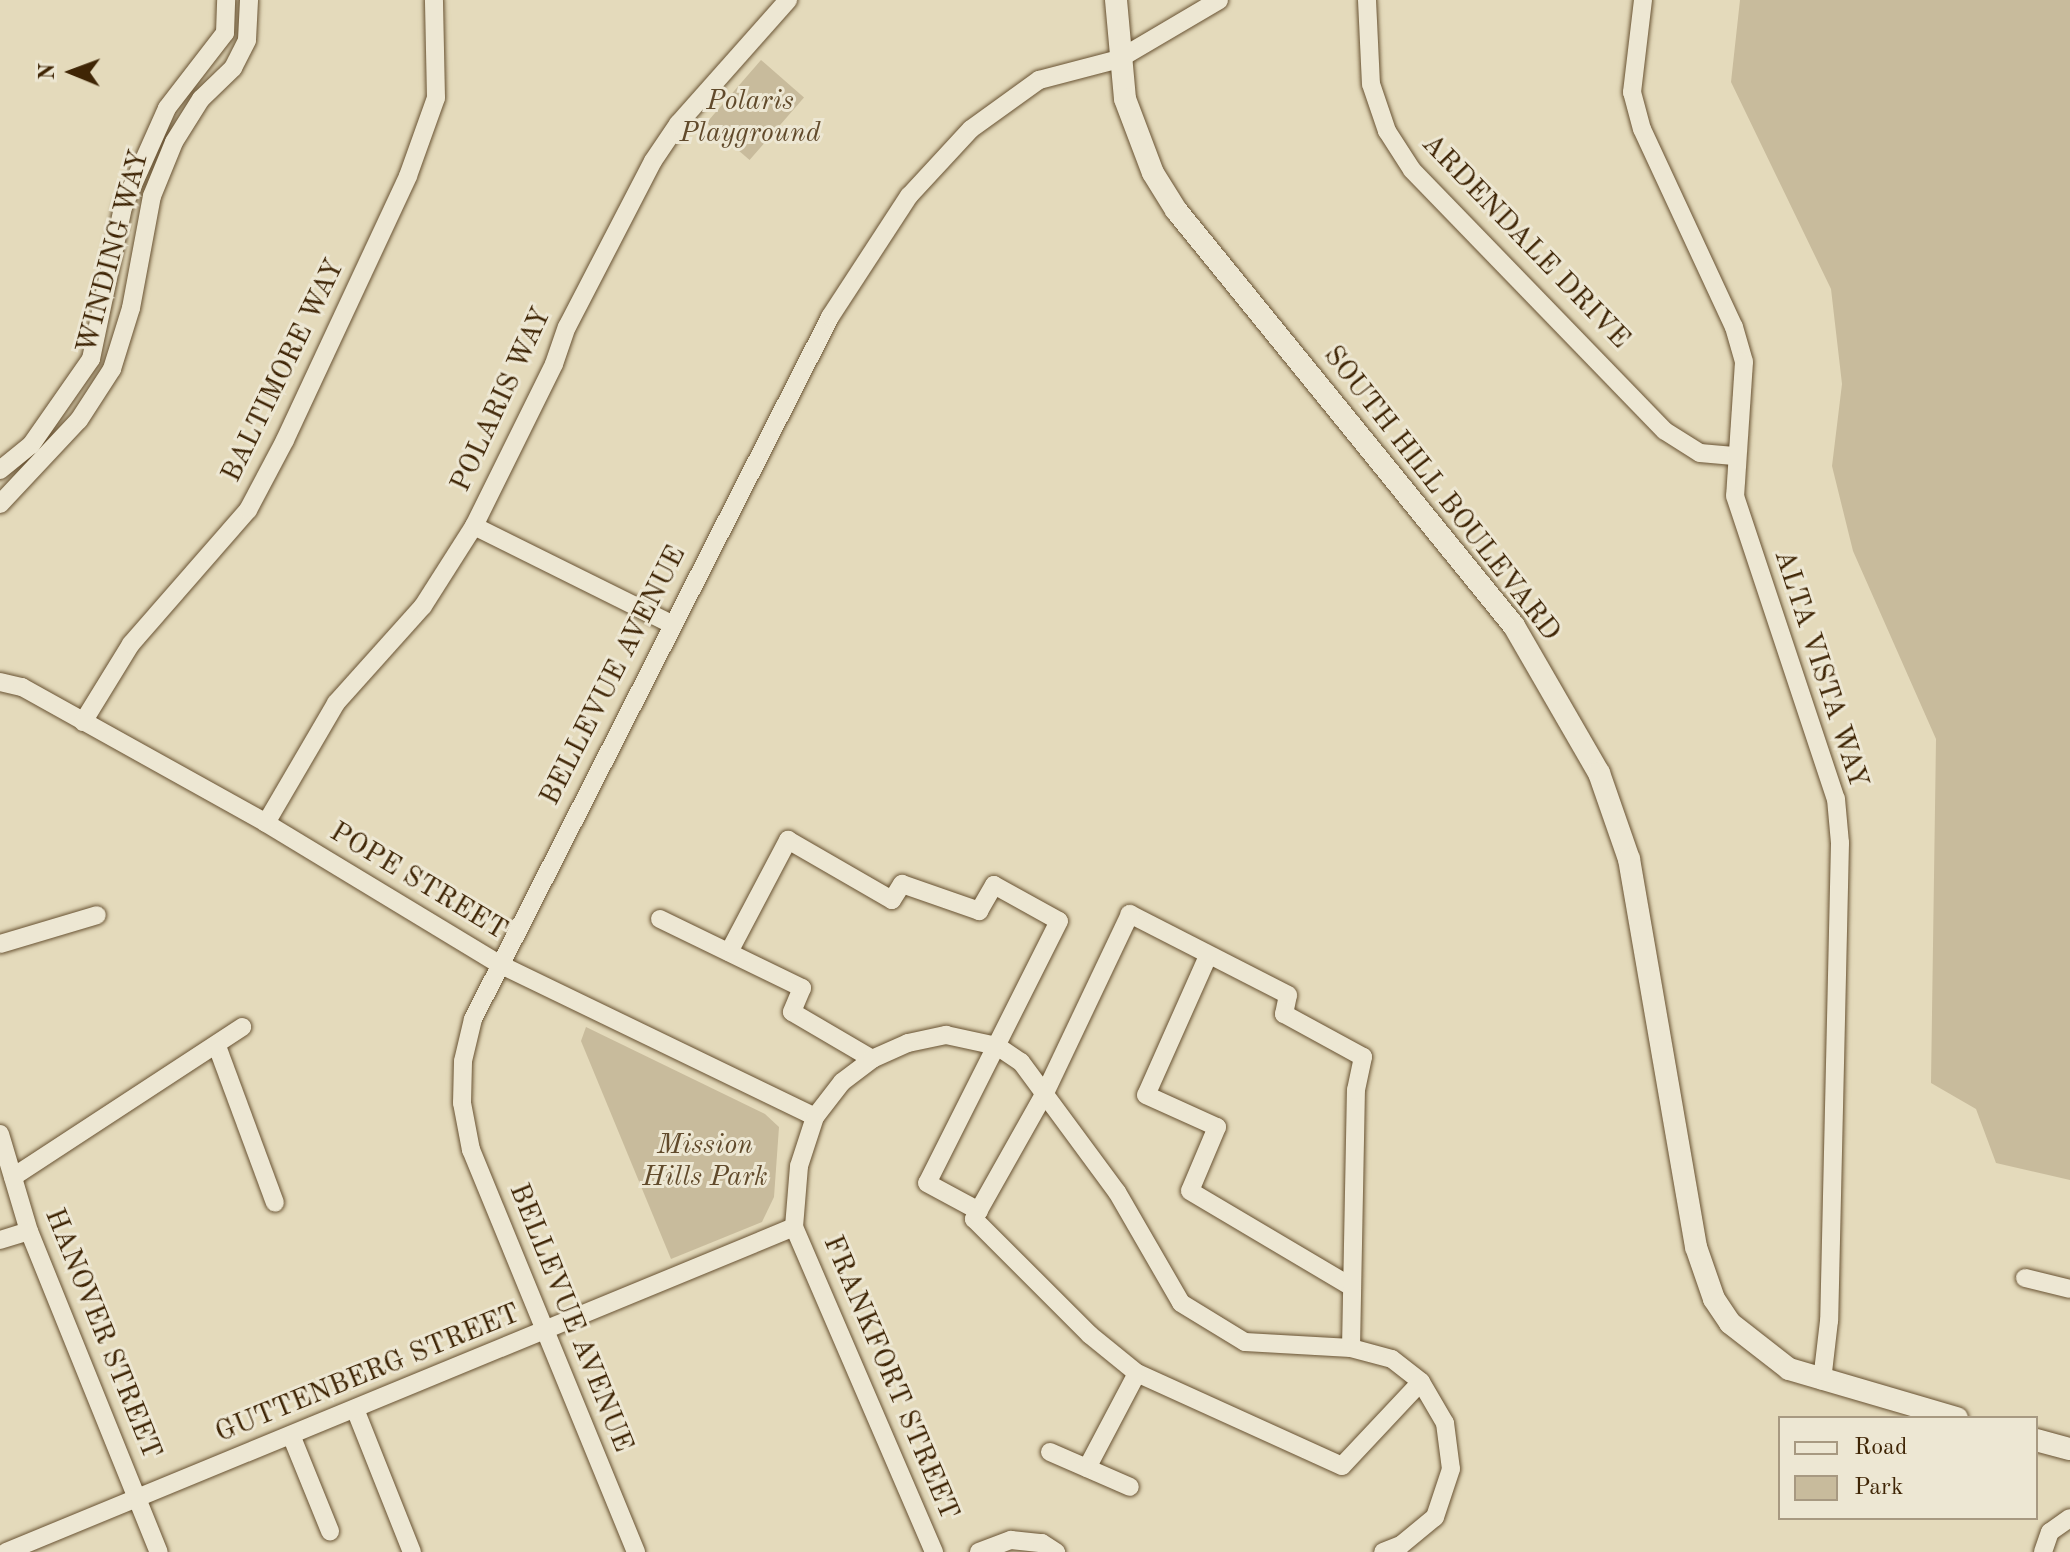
<!DOCTYPE html>
<style>
body{margin:0}
#map{position:relative;width:2070px;height:1552px;overflow:hidden;background:#e4dabb;font-family:"Old Standard TT",serif}
div>[style]{position:absolute}
.green>*{inset:0;background:#c8bb9c;transform-origin:0 0}
.roads{filter:drop-shadow(0 0 2px #685232) drop-shadow(0 0 2px #685232)}
.minor>*{height:18px;margin:-9px;padding:0 9px;transform-origin:9px;border-radius:9px;background:#ede7d3}
.tertiary>*{height:22px;margin:-11px;padding:0 11px;transform-origin:11px;border-radius:11px;background:#ede7d3}
span{translate:-50% -50%;white-space:nowrap;text-align:center;line-height:1.15;-webkit-text-stroke:6px #ede7d3;paint-order:stroke}
.park-label{font-size:28px;color:#614a2b;font-style:italic}
.street-label{font-size:28px;color:#3f2505}
.legend{position:absolute;left:1778px;top:1416px;width:260px;height:104px;box-sizing:border-box;background:#ede7d3;border:2px solid #a79981;margin:0;padding:10px 14px;list-style:none;font-size:24px;color:#3f2505}
.legend li{display:flex;align-items:center;gap:16px;height:40px}
.legend b{width:40px;border:2px solid #a79981}
.north{position:absolute;left:32px;top:32px;width:80px;height:80px;-webkit-text-stroke:6px #ede7d3;paint-order:stroke;rotate:271deg;font-size:22px;font-weight:700;line-height:32px;text-align:center;color:#3f2505}
.north::after{content:'';display:block;margin:auto;width:28px;height:36px;background:#3f2505;clip-path:polygon(50% 0,100% 100%,50% 72%,0 100%)}
</style>
<div id="map">
<div class="green">
<i style="clip-path:polygon(1740px 0,2070px 0,2070px 1180px,1996px 1163px,1976px 1109px,1931px 1083px,1936px 739px,1853px 551px,1832px 466px,1842px 384px,1831px 289px,1731px 82px)"></i>
<i style="left:761px;top:60px;width:57px;height:83px;rotate:41deg"></i>
<i style="clip-path:polygon(586px 1027px,765px 1114px,779px 1127px,774px 1197px,762px 1222px,671px 1259px,581px 1041px)"></i>
</div>
<div class="roads">
<div class="minor">
<i style="left:1367px;top:0;width:84px;rotate:87.3deg"></i>
<i style="left:1371px;top:84px;width:50px;rotate:71.2deg"></i>
<i style="left:1387px;top:131px;width:46px;rotate:57.3deg"></i>
<i style="left:1412px;top:170px;width:363px;rotate:45.9deg"></i>
<i style="left:1665px;top:431px;width:41px;rotate:32.2deg"></i>
<i style="left:1700px;top:453px;width:34px;rotate:5deg"></i>
<i style="left:1643px;top:0;width:93px;rotate:96.8deg"></i>
<i style="left:1632px;top:92px;width:38px;rotate:75deg"></i>
<i style="left:1642px;top:129px;width:218px;rotate:65.1deg"></i>
<i style="left:1734px;top:327px;width:36px;rotate:74deg"></i>
<i style="left:1744px;top:362px;width:134px;rotate:93.8deg"></i>
<i style="left:1735px;top:496px;width:319px;rotate:71.6deg"></i>
<i style="left:1836px;top:799px;width:44px;rotate:84.8deg"></i>
<i style="left:1840px;top:843px;width:478px;rotate:91.3deg"></i>
<i style="left:1829px;top:1321px;width:60px;rotate:96.7deg"></i>
<i style="left:0;top:470px;width:40px;rotate:-39deg"></i>
<i style="left:31px;top:445px;width:105px;rotate:-55.1deg"></i>
<i style="left:91px;top:359px;width:155px;rotate:-78.1deg"></i>
<i style="left:123px;top:207px;width:108px;rotate:-66deg"></i>
<i style="left:167px;top:108px;width:95px;rotate:-52.3deg"></i>
<i style="left:225px;top:33px;width:33px;rotate:-88deg"></i>
<i style="left:0;top:504px;width:115px;rotate:-46.8deg"></i>
<i style="left:79px;top:420px;width:61px;rotate:-57.1deg"></i>
<i style="left:112px;top:369px;width:64px;rotate:-72.7deg"></i>
<i style="left:131px;top:308px;width:114px;rotate:-79.4deg"></i>
<i style="left:152px;top:196px;width:58px;rotate:-67.8deg"></i>
<i style="left:174px;top:142px;width:51px;rotate:-57.9deg"></i>
<i style="left:201px;top:99px;width:45px;rotate:-44.1deg"></i>
<i style="left:233px;top:68px;width:31px;rotate:-63deg"></i>
<i style="left:247px;top:40px;width:40px;rotate:-87.1deg"></i>
<i style="left:474px;top:526px;width:220px;rotate:26.4deg"></i>
<i style="left:0;top:682px;width:23px;rotate:13deg"></i>
<i style="left:22px;top:687px;width:279px;rotate:29.1deg"></i>
<i style="left:266px;top:823px;width:272px;rotate:31.2deg"></i>
<i style="left:499px;top:964px;width:351px;rotate:25.8deg"></i>
<i style="left:83px;top:722px;width:92px;rotate:-58.4deg"></i>
<i style="left:131px;top:644px;width:178px;rotate:-48.9deg"></i>
<i style="left:248px;top:510px;width:79px;rotate:-62.1deg"></i>
<i style="left:285px;top:440px;width:291px;rotate:-65deg"></i>
<i style="left:408px;top:176px;width:83px;rotate:-70.3deg"></i>
<i style="left:436px;top:98px;width:98px;rotate:-91.2deg"></i>
<i style="left:266px;top:823px;width:139px;rotate:-59.7deg"></i>
<i style="left:336px;top:703px;width:130px;rotate:-48.1deg"></i>
<i style="left:423px;top:606px;width:95px;rotate:-57.5deg"></i>
<i style="left:474px;top:526px;width:181px;rotate:-63.7deg"></i>
<i style="left:554px;top:364px;width:39px;rotate:-71deg"></i>
<i style="left:567px;top:327px;width:187px;rotate:-62.6deg"></i>
<i style="left:653px;top:161px;width:45px;rotate:-56deg"></i>
<i style="left:678px;top:124px;width:166px;rotate:-48.4deg"></i>
<i style="left:660px;top:919px;width:158px;rotate:25.9deg"></i>
<i style="left:802px;top:988px;width:26px;rotate:113deg"></i>
<i style="left:792px;top:1012px;width:93px;rotate:30.4deg"></i>
<i style="left:0;top:944px;width:101px;rotate:-16.6deg"></i>
<i style="left:729px;top:952px;width:127px;rotate:-62.2deg"></i>
<i style="left:788px;top:840px;width:120px;rotate:30deg"></i>
<i style="left:892px;top:900px;width:19px;rotate:-58deg"></i>
<i style="left:902px;top:884px;width:82px;rotate:19.3deg"></i>
<i style="left:979px;top:911px;width:30px;rotate:-60deg"></i>
<i style="left:994px;top:885px;width:74px;rotate:29deg"></i>
<i style="left:1059px;top:921px;width:293px;rotate:116.7deg"></i>
<i style="left:927px;top:1183px;width:59px;rotate:28.3deg"></i>
<i style="left:1208px;top:956px;width:152px;rotate:114deg"></i>
<i style="left:1146px;top:1095px;width:78px;rotate:24.3deg"></i>
<i style="left:1217px;top:1127px;width:69px;rotate:112.9deg"></i>
<i style="left:1190px;top:1191px;width:188px;rotate:30.7deg"></i>
<i style="left:217px;top:1046px;width:167px;rotate:69.7deg"></i>
<i style="left:0;top:1134px;width:101px;rotate:73.4deg"></i>
<i style="left:29px;top:1231px;width:346px;rotate:68deg"></i>
<i style="left:13px;top:1177px;width:274px;rotate:-33.2deg"></i>
<i style="left:0;top:1240px;width:30px;rotate:-17deg"></i>
<i style="left:2025px;top:1278px;width:46px;rotate:13.7deg"></i>
<i style="left:1351px;top:1348px;width:258px;rotate:-88.9deg"></i>
<i style="left:1356px;top:1090px;width:34px;rotate:-78deg"></i>
<i style="left:1363px;top:1057px;width:90px;rotate:-151.4deg"></i>
<i style="left:1284px;top:1014px;width:19px;rotate:-78deg"></i>
<i style="left:1288px;top:995px;width:178px;rotate:-152.9deg"></i>
<i style="left:1130px;top:914px;width:196px;rotate:115.4deg"></i>
<i style="left:1046px;top:1091px;width:147px;rotate:119.4deg"></i>
<i style="left:974px;top:1219px;width:164px;rotate:45deg"></i>
<i style="left:1090px;top:1335px;width:60px;rotate:39deg"></i>
<i style="left:1137px;top:1373px;width:225px;rotate:24.4deg"></i>
<i style="left:1342px;top:1466px;width:115px;rotate:-46.8deg"></i>
<i style="left:355px;top:1409px;width:154px;rotate:68.3deg"></i>
<i style="left:291px;top:1435px;width:104px;rotate:67.9deg"></i>
<i style="left:1050px;top:1452px;width:87px;rotate:23.6deg"></i>
<i style="left:1087px;top:1468px;width:107px;rotate:-62.2deg"></i>
<i style="left:6px;top:1552px;width:852px;rotate:-22.41deg"></i>
<i style="left:636px;top:1552px;width:435px;rotate:-112.3deg"></i>
<i style="left:471px;top:1150px;width:48px;rotate:-100.8deg"></i>
<i style="left:462px;top:1103px;width:42px;rotate:-88.6deg"></i>
<i style="left:463px;top:1061px;width:43px;rotate:-76.6deg"></i>
<i style="left:473px;top:1019px;width:788px;rotate:-63.04deg"></i>
<i style="left:830px;top:317px;width:145px;rotate:-56.9deg"></i>
<i style="left:909px;top:196px;width:91px;rotate:-47.2deg"></i>
<i style="left:971px;top:129px;width:84px;rotate:-35.8deg"></i>
<i style="left:1039px;top:80px;width:83px;rotate:-14.7deg"></i>
<i style="left:1119px;top:59px;width:116px;rotate:-30.5deg"></i>
<i style="left:934px;top:1552px;width:354px;rotate:-113.3deg"></i>
<i style="left:794px;top:1227px;width:61px;rotate:-85.3deg"></i>
<i style="left:799px;top:1166px;width:52px;rotate:-71.9deg"></i>
<i style="left:815px;top:1117px;width:44px;rotate:-52.4deg"></i>
<i style="left:842px;top:1082px;width:38px;rotate:-37deg"></i>
<i style="left:872px;top:1059px;width:39px;rotate:-24deg"></i>
<i style="left:908px;top:1043px;width:39px;rotate:-12deg"></i>
<i style="left:946px;top:1035px;width:52px;rotate:12.2deg"></i>
<i style="left:997px;top:1046px;width:29px;rotate:34deg"></i>
<i style="left:1021px;top:1062px;width:162px;rotate:53.6deg"></i>
<i style="left:1117px;top:1192px;width:128px;rotate:60deg"></i>
<i style="left:1181px;top:1303px;width:75px;rotate:31.4deg"></i>
<i style="left:1245px;top:1342px;width:106px;rotate:3.2deg"></i>
<i style="left:1351px;top:1348px;width:42px;rotate:15deg"></i>
<i style="left:1392px;top:1359px;width:37px;rotate:38deg"></i>
<i style="left:1421px;top:1382px;width:48px;rotate:59.7deg"></i>
<i style="left:1445px;top:1423px;width:46px;rotate:82.6deg"></i>
<i style="left:1451px;top:1469px;width:51px;rotate:108.4deg"></i>
<i style="left:1435px;top:1517px;width:44px;rotate:140.5deg"></i>
<i style="left:1401px;top:1545px;width:19px;rotate:159deg"></i>
<i style="left:979px;top:1552px;width:34px;rotate:-21deg"></i>
<i style="left:1011px;top:1540px;width:31px;rotate:6deg"></i>
<i style="left:1042px;top:1543px;width:17px;rotate:33deg"></i>
<i style="left:2043px;top:1552px;width:21px;rotate:-71deg"></i>
<i style="left:2050px;top:1532px;width:24px;rotate:-35deg"></i>
</div>
<div class="tertiary">
<i style="left:1116px;top:0;width:99px;rotate:84.8deg"></i>
<i style="left:1125px;top:99px;width:79px;rotate:69.3deg"></i>
<i style="left:1153px;top:173px;width:44px;rotate:58.1deg"></i>
<i style="left:1176px;top:210px;width:536px;rotate:50.91deg"></i>
<i style="left:1514px;top:626px;width:170px;rotate:60deg"></i>
<i style="left:1599px;top:773px;width:91px;rotate:70.8deg"></i>
<i style="left:1629px;top:859px;width:394px;rotate:80.2deg"></i>
<i style="left:1696px;top:1247px;width:55px;rotate:70.9deg"></i>
<i style="left:1714px;top:1299px;width:29px;rotate:56deg"></i>
<i style="left:1730px;top:1323px;width:75px;rotate:37.9deg"></i>
<i style="left:1789px;top:1369px;width:175px;rotate:16.3deg"></i>
<i style="left:2036px;top:1440px;width:35px;rotate:15deg"></i>
</div>
</div>
<div class="park-label">
<span style="left:750px;top:118px">Polaris<br>Playground</span>
<span style="left:705px;top:1162px">Mission<br>Hills Park</span>
</div>
<div class="street-label">
<span style="left:1525px;top:242px;rotate:46deg">ARDENDALE DRIVE</span>
<span style="left:114px;top:252px;rotate:-75deg">WINDING WAY</span>
<span style="left:284px;top:371px;rotate:-64deg">BALTIMORE WAY</span>
<span style="left:502px;top:400px;rotate:-65deg">POLARIS WAY</span>
<span style="left:1441px;top:494px;rotate:52deg">SOUTH HILL BOULEVARD</span>
<span style="left:1820px;top:669px;rotate:72deg">ALTA VISTA WAY</span>
<span style="left:614px;top:676px;rotate:-63deg">BELLEVUE AVENUE</span>
<span style="left:418px;top:882px;rotate:31deg">POPE STREET</span>
<span style="left:570px;top:1318px;rotate:68deg">BELLEVUE AVENUE</span>
<span style="left:102px;top:1334px;rotate:68deg">HANOVER STREET</span>
<span style="left:368px;top:1374px;rotate:-22deg">GUTTENBERG STREET</span>
<span style="left:890px;top:1378px;rotate:67deg">FRANKFORT STREET</span>
</div>
<ul class="legend">
<li><b style="height:10px;background:#ede7d3"></b>Road</li>
<li><b style="height:22px;background:#c8bb9c"></b>Park</li>
</ul>
<div class="north">N</div>
</div>
